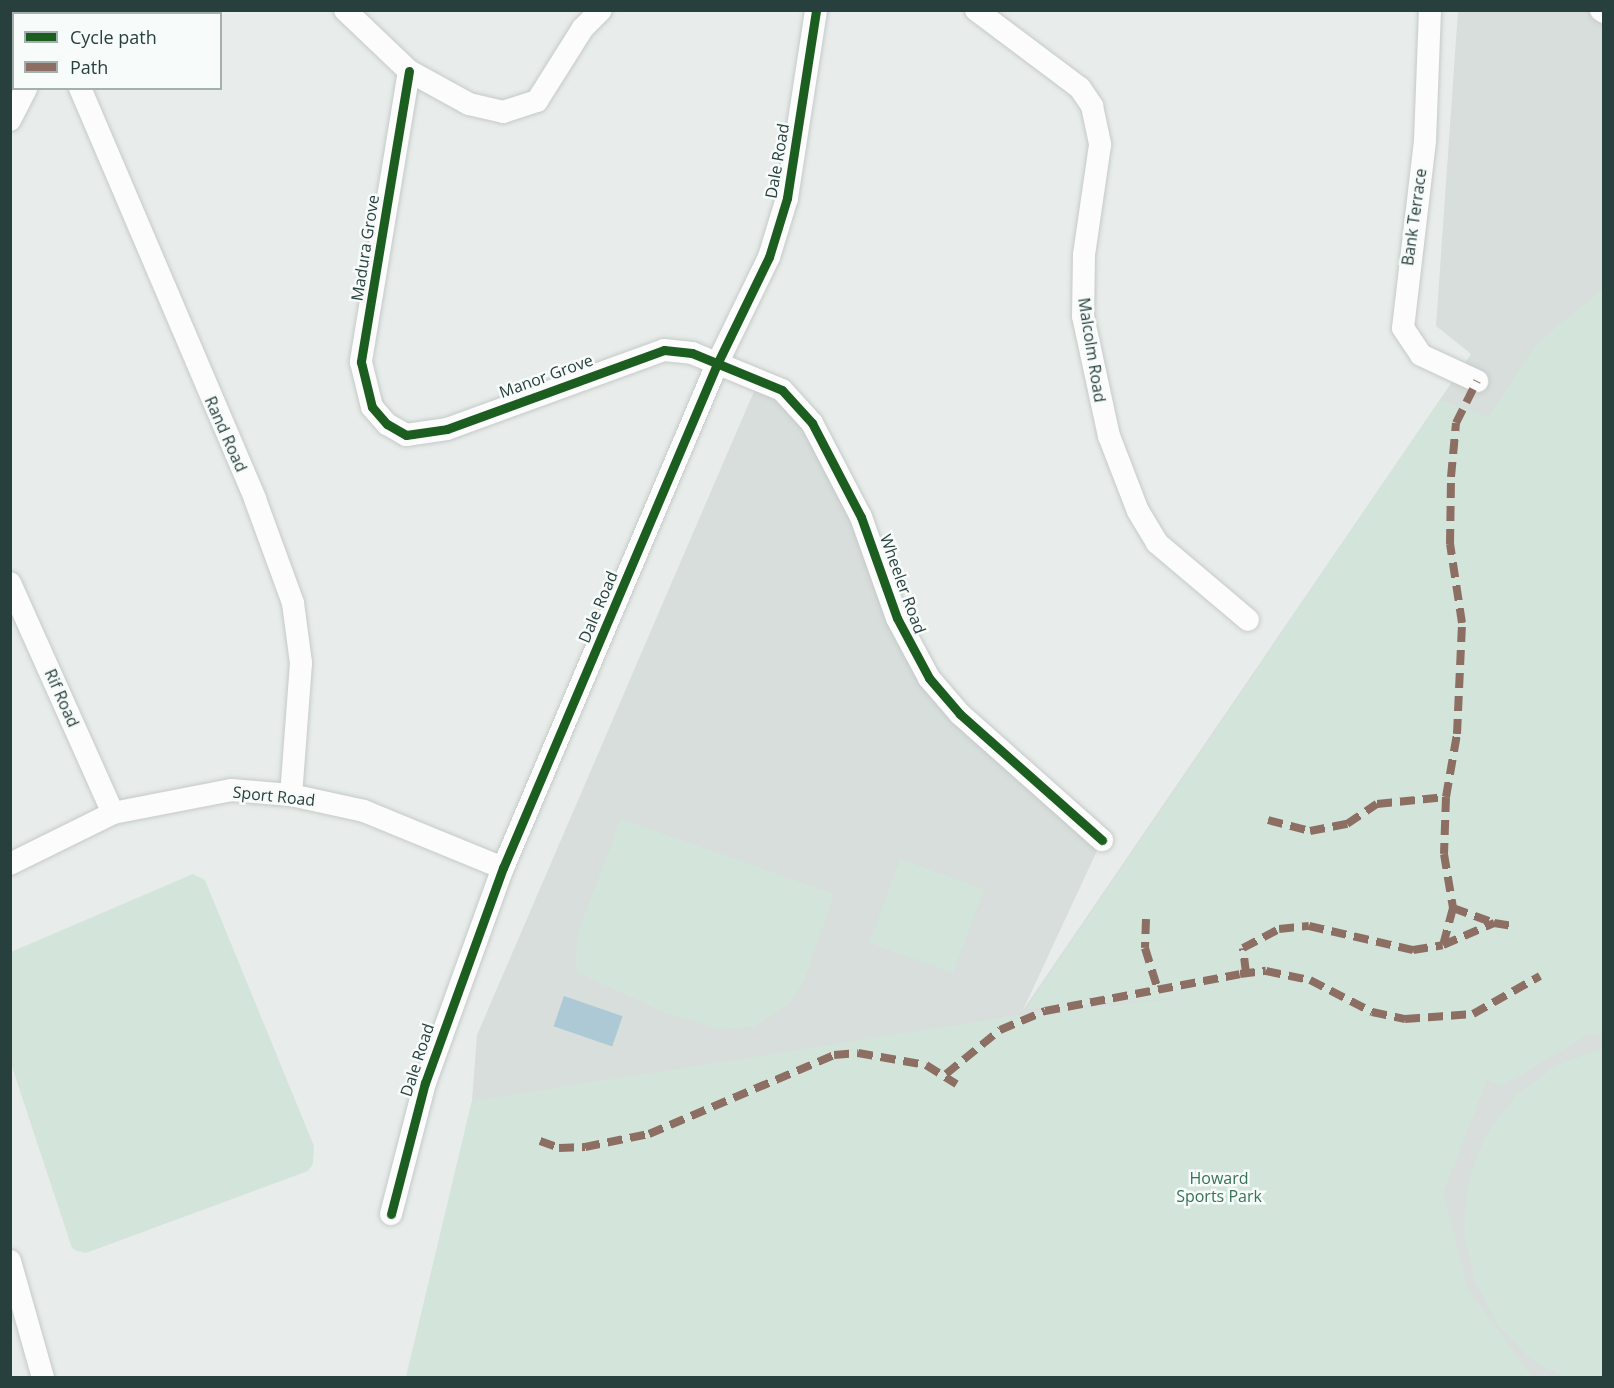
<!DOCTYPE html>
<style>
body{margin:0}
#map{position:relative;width:1614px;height:1388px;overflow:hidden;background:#e8edeb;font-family:"Open Sans",sans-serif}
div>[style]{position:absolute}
.built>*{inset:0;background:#d7dedc}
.green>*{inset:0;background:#d3e4db;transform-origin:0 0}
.water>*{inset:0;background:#aec9d6;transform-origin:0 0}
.roads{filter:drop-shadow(0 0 2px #c5cac8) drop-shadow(0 0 2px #c5cac8)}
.minor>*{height:22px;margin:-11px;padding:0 11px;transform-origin:11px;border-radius:11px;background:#fcfcfc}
.quiet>*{height:8px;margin-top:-4px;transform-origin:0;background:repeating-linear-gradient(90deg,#8d6e63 0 15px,transparent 0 23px)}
.cycleway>*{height:9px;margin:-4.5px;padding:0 4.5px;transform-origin:4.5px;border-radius:4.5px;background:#1b5e20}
span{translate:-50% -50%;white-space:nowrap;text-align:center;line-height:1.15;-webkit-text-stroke:5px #f7fbfa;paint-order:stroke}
.street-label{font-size:16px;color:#273f3d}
.park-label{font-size:16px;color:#347358}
.frame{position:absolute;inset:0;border:12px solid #273f3d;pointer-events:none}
.legend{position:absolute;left:12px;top:12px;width:210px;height:78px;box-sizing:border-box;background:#f7fbfa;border:2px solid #a4b0ae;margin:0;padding:8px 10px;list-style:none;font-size:18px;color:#273f3d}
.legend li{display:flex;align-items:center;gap:12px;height:30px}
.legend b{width:30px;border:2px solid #a4b0ae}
</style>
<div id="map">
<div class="built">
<i style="clip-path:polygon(1458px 11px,1603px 11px,1603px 1377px,406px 1378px,472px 1101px,477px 1035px,758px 382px,788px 396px,929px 678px,1102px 840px,1023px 1010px,1471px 354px,1436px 326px)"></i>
</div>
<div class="green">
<i style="clip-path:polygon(1603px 289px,1603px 1033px,1588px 1034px,1502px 1086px,1487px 1080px,1443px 1193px,1468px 1290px,1532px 1377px,406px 1377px,472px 1101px,1020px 1015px,1195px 997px,1026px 1009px,1440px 400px,1488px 417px,1536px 344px)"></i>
<i style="clip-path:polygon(621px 819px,834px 894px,804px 981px,791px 1002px,753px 1027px,721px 1029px,668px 1014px,576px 972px,577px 935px)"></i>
<i style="left:900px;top:859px;width:89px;height:89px;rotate:20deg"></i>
<i style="clip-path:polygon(193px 874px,205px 880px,314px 1146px,313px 1164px,308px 1171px,86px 1253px,77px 1251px,72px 1248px,11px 1064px,11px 952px)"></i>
<i style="clip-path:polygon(1603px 1048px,1603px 1377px,1563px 1377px,1532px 1360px,1498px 1325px,1475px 1281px,1464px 1233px,1468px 1184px,1484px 1138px,1515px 1096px,1555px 1066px)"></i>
</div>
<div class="water">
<i style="left:564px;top:996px;width:62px;height:32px;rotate:19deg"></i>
</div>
<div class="roads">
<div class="minor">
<i style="left:345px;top:10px;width:88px;rotate:43.6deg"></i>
<i style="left:409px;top:71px;width:68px;rotate:28.8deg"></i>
<i style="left:469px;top:104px;width:35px;rotate:13deg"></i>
<i style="left:503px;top:112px;width:36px;rotate:-18deg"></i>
<i style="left:537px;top:101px;width:86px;rotate:-57.8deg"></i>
<i style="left:583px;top:28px;width:25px;rotate:-45deg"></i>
<i style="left:976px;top:10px;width:130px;rotate:36.9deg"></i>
<i style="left:1080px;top:88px;width:22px;rotate:56deg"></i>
<i style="left:1092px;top:106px;width:40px;rotate:78deg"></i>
<i style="left:1100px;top:145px;width:111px;rotate:98.3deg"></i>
<i style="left:1084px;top:255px;width:61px;rotate:90.9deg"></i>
<i style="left:1083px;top:316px;width:123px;rotate:77.8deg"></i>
<i style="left:1109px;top:436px;width:80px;rotate:68.9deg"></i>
<i style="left:1138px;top:511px;width:37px;rotate:59deg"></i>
<i style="left:1157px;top:543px;width:119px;rotate:40.2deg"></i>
<i style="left:1430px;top:10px;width:131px;rotate:92.2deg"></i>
<i style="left:1425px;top:141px;width:188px;rotate:96.7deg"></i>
<i style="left:1403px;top:328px;width:32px;rotate:56deg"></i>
<i style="left:1421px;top:355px;width:62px;rotate:24.9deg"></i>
<i style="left:1601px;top:10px;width:4px;rotate:34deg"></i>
<i style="left:64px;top:14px;width:4px;rotate:-63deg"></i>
<i style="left:409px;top:71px;width:295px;rotate:99.4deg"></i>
<i style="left:361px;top:362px;width:46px;rotate:76.3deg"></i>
<i style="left:372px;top:407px;width:23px;rotate:49deg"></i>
<i style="left:387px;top:424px;width:22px;rotate:30deg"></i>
<i style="left:406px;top:435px;width:41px;rotate:-8.3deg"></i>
<i style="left:447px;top:429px;width:231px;rotate:-20deg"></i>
<i style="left:664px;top:350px;width:28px;rotate:6deg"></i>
<i style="left:692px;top:353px;width:97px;rotate:22.3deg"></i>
<i style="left:782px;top:390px;width:45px;rotate:47.7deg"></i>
<i style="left:812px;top:423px;width:106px;rotate:62.5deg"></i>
<i style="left:861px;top:517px;width:107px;rotate:70.4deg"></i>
<i style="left:897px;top:618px;width:68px;rotate:61.9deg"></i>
<i style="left:929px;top:678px;width:48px;rotate:49.3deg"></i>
<i style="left:960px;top:714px;width:190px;rotate:41.6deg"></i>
<i style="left:80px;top:88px;width:447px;rotate:66.9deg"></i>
<i style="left:255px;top:499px;width:111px;rotate:69.9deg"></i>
<i style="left:293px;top:603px;width:61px;rotate:82.4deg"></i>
<i style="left:301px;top:663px;width:132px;rotate:94.3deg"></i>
<i style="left:10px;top:120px;width:36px;rotate:-63deg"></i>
<i style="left:10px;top:583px;width:252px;rotate:65.9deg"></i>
<i style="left:10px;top:864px;width:115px;rotate:-26.3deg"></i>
<i style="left:113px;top:813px;width:120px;rotate:-11deg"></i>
<i style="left:231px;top:790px;width:60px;rotate:4.8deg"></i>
<i style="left:291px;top:795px;width:75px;rotate:12.4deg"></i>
<i style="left:364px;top:811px;width:150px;rotate:22.3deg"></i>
<i style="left:391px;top:1214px;width:135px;rotate:-75.5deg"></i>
<i style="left:425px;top:1083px;width:229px;rotate:-70.1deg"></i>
<i style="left:503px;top:868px;width:548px;rotate:-66.99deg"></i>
<i style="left:717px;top:364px;width:119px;rotate:-64.1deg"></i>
<i style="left:769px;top:257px;width:62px;rotate:-73deg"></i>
<i style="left:787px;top:198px;width:190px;rotate:-81.2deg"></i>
<i style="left:10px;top:1261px;width:122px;rotate:74.2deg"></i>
</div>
</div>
<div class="quiet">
<i style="left:1446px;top:797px;width:64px;rotate:-80.1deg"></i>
<i style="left:1457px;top:734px;width:111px;rotate:-87.4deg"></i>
<i style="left:1462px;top:623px;width:80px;rotate:-98.6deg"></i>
<i style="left:1450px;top:544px;width:67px;rotate:-89.1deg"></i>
<i style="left:1451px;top:477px;width:54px;rotate:-84.7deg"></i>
<i style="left:1456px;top:423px;width:47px;rotate:-63.4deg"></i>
<i style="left:1268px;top:820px;width:43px;rotate:14.7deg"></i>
<i style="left:1310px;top:831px;width:38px;rotate:-11deg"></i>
<i style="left:1347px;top:824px;width:36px;rotate:-34deg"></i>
<i style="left:1377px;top:804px;width:69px;rotate:-5.8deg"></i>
<i style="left:1446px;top:797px;width:57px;rotate:92deg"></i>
<i style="left:1444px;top:854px;width:55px;rotate:80.5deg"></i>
<i style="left:1453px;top:908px;width:38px;rotate:105deg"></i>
<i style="left:1453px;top:908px;width:44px;rotate:20.1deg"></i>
<i style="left:1146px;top:919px;width:29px;rotate:92deg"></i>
<i style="left:1145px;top:948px;width:44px;rotate:72.8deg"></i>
<i style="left:1246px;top:973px;width:25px;rotate:-97deg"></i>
<i style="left:1243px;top:948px;width:41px;rotate:-27.8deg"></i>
<i style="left:1279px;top:929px;width:30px;rotate:-6deg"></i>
<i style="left:1309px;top:926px;width:107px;rotate:13deg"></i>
<i style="left:1413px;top:950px;width:30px;rotate:-9deg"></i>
<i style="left:1443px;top:945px;width:56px;rotate:-23.3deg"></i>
<i style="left:1494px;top:923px;width:19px;rotate:9deg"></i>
<i style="left:946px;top:1074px;width:70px;rotate:-39.2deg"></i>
<i style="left:1000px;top:1030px;width:49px;rotate:-22.9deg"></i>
<i style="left:1045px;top:1011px;width:198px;rotate:-10.7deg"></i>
<i style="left:1240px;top:974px;width:26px;rotate:-7deg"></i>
<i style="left:1266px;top:971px;width:45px;rotate:11.6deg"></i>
<i style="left:1310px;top:980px;width:70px;rotate:27.3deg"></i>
<i style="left:1372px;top:1012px;width:34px;rotate:12deg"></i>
<i style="left:1405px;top:1019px;width:68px;rotate:-4.2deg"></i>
<i style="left:1473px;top:1014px;width:77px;rotate:-29.6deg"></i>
<i style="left:540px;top:1141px;width:20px;rotate:20deg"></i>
<i style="left:559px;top:1148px;width:26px;rotate:-2deg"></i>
<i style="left:585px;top:1147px;width:65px;rotate:-11.5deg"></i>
<i style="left:649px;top:1134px;width:201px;rotate:-23.1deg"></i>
<i style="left:834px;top:1055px;width:24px;rotate:-5deg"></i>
<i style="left:858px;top:1053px;width:69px;rotate:10deg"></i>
<i style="left:926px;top:1065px;width:36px;rotate:32deg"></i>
</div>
<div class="cycleway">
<i style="left:409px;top:71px;width:295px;rotate:99.4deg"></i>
<i style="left:361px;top:362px;width:46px;rotate:76.3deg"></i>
<i style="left:372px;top:407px;width:23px;rotate:49deg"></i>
<i style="left:387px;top:424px;width:22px;rotate:30deg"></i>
<i style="left:406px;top:435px;width:41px;rotate:-8.3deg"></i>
<i style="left:447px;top:429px;width:231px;rotate:-20deg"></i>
<i style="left:664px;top:350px;width:28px;rotate:6deg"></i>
<i style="left:692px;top:353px;width:97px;rotate:22.3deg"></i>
<i style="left:782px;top:390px;width:45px;rotate:47.7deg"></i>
<i style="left:812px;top:423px;width:106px;rotate:62.5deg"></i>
<i style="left:861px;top:517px;width:107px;rotate:70.4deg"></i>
<i style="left:897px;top:618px;width:68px;rotate:61.9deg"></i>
<i style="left:929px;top:678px;width:48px;rotate:49.3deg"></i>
<i style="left:960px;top:714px;width:190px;rotate:41.6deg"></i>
<i style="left:391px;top:1214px;width:135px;rotate:-75.5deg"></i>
<i style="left:425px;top:1083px;width:229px;rotate:-70.1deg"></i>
<i style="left:503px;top:868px;width:548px;rotate:-66.99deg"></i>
<i style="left:717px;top:364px;width:119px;rotate:-64.1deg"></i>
<i style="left:769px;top:257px;width:62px;rotate:-73deg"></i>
<i style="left:787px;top:198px;width:190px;rotate:-81.2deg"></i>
</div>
<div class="street-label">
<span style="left:777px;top:161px;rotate:-80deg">Dale Road</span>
<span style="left:1414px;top:217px;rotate:-82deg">Bank Terrace</span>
<span style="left:365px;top:248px;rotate:-81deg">Madura Grove</span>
<span style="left:1092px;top:350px;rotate:81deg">Malcolm Road</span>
<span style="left:546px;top:376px;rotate:-20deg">Manor Grove</span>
<span style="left:226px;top:434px;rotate:66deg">Rand Road</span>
<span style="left:903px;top:584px;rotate:70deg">Wheeler Road</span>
<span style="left:598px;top:607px;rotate:-67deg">Dale Road</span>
<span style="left:62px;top:698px;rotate:66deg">Rif Road</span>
<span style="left:274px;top:796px;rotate:6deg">Sport Road</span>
<span style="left:417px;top:1060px;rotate:-72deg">Dale Road</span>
</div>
<div class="park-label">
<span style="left:1219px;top:1187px">Howard<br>Sports Park</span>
</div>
<div class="frame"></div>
<ul class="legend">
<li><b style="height:8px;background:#1b5e20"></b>Cycle path</li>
<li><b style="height:8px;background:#8d6e63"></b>Path</li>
</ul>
</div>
